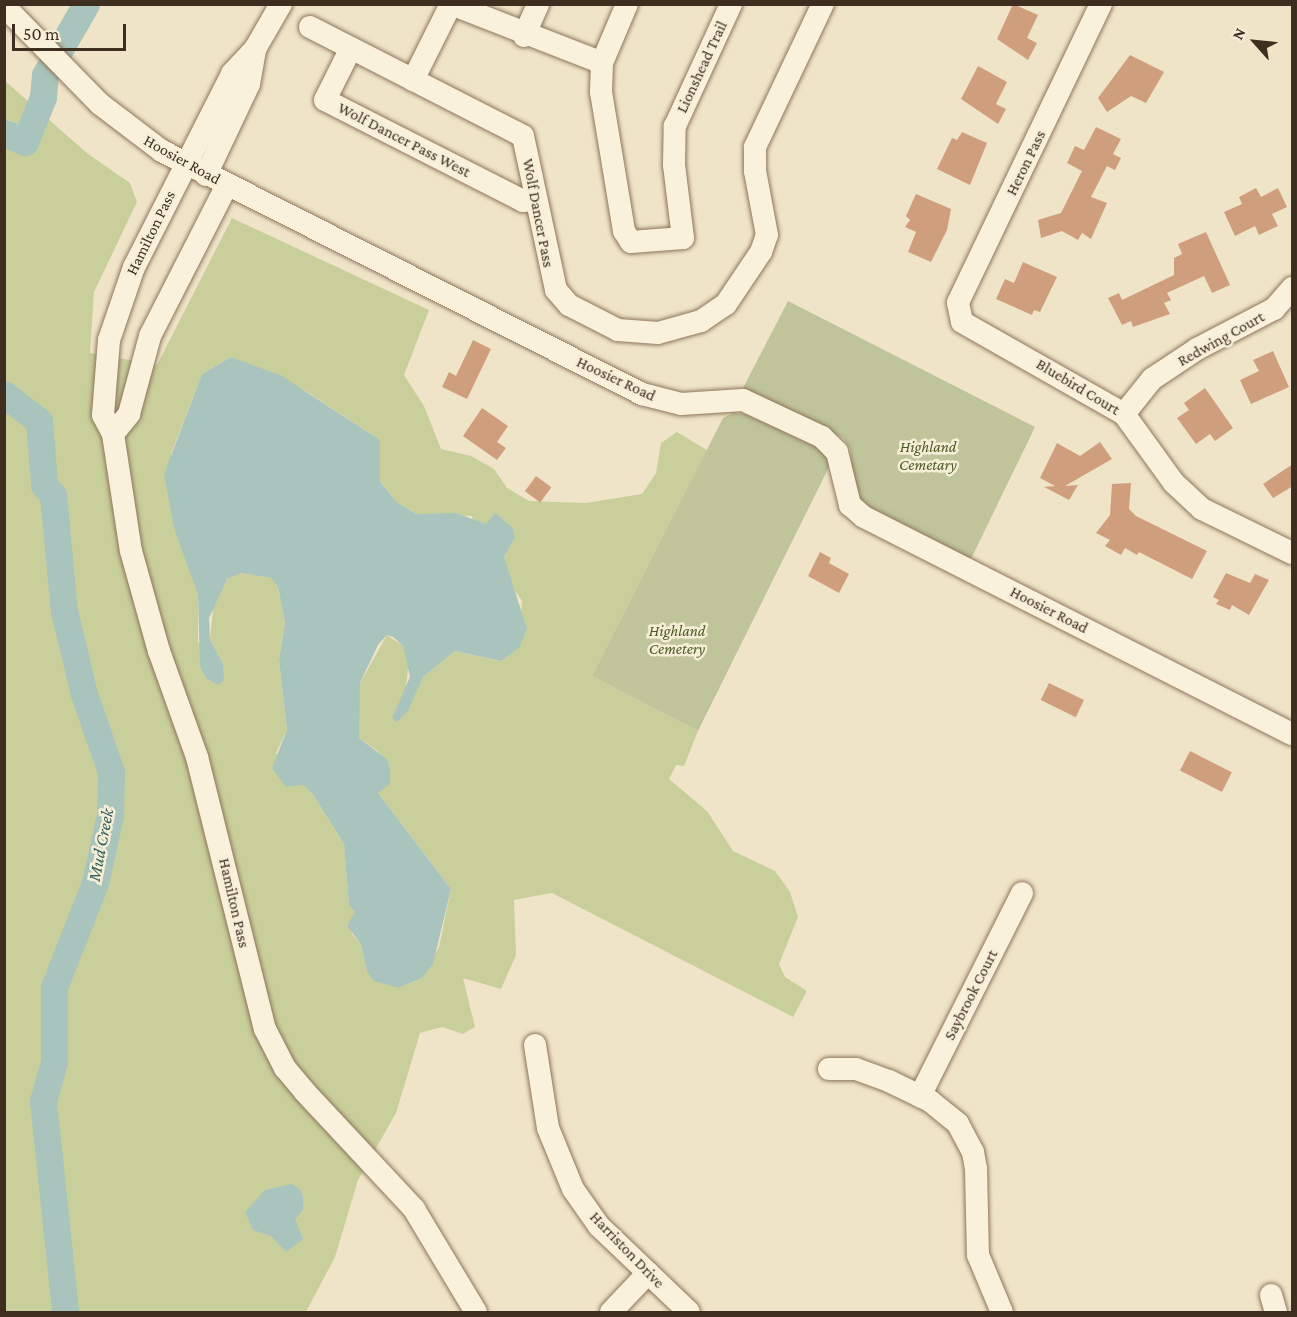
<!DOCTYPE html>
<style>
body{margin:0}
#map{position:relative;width:1297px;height:1317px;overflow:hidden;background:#f0e4c8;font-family:"Crimson Pro",serif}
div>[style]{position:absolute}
.green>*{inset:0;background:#c9cf9b}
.cemetery>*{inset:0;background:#bfc49a}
.water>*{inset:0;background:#a9c4bc}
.river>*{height:27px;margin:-13.5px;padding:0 13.5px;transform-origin:13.5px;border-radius:13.5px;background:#a9c4bc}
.building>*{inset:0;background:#cf9f7d;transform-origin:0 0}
.roads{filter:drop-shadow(0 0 2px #8d765c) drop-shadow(0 0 2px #8d765c)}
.minor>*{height:22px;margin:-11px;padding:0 11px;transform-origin:11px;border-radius:11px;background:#faf1dc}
span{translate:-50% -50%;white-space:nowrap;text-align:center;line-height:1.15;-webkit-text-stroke:5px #f7eed8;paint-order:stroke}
.street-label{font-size:16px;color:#3d2e20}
.park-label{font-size:16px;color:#4d5a26;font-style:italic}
.water-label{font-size:18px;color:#2f5d5a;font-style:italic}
.frame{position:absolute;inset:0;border:6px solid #3d2e20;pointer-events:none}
.north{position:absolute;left:1225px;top:12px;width:60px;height:60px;-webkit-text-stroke:4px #f7eed8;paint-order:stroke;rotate:297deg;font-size:16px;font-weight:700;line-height:24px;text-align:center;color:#3d2e20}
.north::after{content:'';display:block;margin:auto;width:21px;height:27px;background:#3d2e20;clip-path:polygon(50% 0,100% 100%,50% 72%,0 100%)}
.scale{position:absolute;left:12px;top:24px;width:114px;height:27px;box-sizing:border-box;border:3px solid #3d2e20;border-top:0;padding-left:8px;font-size:18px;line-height:21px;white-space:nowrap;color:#3d2e20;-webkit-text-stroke:4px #f7eed8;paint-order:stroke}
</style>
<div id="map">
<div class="green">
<i style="clip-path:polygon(evenodd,4px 80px,88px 154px,130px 183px,137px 202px,94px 292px,90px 353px,157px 365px,232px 218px,429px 310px,404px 375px,424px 406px,441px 449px,471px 456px,494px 469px,507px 488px,529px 501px,586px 503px,642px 494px,656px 473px,661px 443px,677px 432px,707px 450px,592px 676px,698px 731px,684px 766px,676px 765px,669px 779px,707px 811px,733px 851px,775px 871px,790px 892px,798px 917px,779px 964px,785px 977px,807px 991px,793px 1017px,552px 893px,514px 900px,516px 955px,501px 989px,463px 978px,475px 1027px,463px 1034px,442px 1027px,420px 1033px,396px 1113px,358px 1180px,335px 1257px,306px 1312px,5px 1312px,4px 80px,231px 357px,306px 391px,380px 440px,380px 482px,397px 502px,416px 514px,472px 516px,473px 521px,515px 538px,504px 557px,511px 585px,522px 601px,519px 648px,500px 661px,455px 651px,423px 677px,392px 718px,405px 695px,409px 662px,403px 646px,387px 635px,360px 683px,357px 724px,359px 738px,379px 752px,378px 793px,451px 889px,439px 947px,422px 978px,399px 988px,367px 972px,361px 944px,352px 934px,355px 912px,349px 906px,344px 844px,312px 793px,276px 753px,287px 730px,279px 660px,285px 623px,278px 587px,271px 578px,241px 573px,227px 579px,214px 599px,210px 639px,223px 664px,198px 642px,198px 595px,171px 511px,171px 454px,202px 374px,231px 357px)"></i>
</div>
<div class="cemetery">
<i style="clip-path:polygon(788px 301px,1035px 427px,970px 561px,860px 505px,854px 494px,850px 449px,843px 438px,743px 388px)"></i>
<i style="clip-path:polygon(733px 413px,745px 414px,820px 448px,830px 465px,698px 731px,592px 676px,723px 418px)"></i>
</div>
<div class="water">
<i style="clip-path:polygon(231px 357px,282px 376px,380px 440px,380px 482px,397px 502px,416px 514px,456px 513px,486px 524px,495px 513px,513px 528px,515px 538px,504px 557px,527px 629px,519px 648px,501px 661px,455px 651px,423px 677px,408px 711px,397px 722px,392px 718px,410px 677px,403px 646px,393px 637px,387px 635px,378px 645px,360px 683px,359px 738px,388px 760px,390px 773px,390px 784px,378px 793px,451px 889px,433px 964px,422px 978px,399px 988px,374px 981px,367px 972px,361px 944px,347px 926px,355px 912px,349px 906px,344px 844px,312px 793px,303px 785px,286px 787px,272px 768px,287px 730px,279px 660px,285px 623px,278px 587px,271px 578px,241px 573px,227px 579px,209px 618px,210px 639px,223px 664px,224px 680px,218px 685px,206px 678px,200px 666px,198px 595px,174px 528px,164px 474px,202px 374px)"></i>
<i style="clip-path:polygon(291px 1184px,300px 1189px,303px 1197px,303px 1210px,295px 1219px,303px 1239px,286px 1252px,271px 1236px,253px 1230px,245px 1212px,265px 1190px)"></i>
</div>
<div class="river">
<i style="left:4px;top:133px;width:23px;rotate:23deg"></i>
<i style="left:25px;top:142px;width:48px;rotate:-68.2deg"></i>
<i style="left:43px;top:97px;width:22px;rotate:-85deg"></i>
<i style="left:45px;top:75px;width:82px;rotate:-60deg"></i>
<i style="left:4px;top:394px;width:44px;rotate:37.6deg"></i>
<i style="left:39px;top:421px;width:64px;rotate:85.5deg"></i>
<i style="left:44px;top:485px;width:13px;rotate:48deg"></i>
<i style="left:53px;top:495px;width:117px;rotate:84.6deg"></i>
<i style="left:64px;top:611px;width:85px;rotate:76.5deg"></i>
<i style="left:84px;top:694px;width:83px;rotate:70.9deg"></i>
<i style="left:111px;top:772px;width:43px;rotate:91.3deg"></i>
<i style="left:110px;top:815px;width:70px;rotate:102.4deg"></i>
<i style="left:95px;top:883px;width:112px;rotate:111.5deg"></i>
<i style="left:54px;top:987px;width:75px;rotate:90deg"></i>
<i style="left:54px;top:1062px;width:41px;rotate:105.8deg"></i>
<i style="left:43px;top:1101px;width:212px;rotate:84deg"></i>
</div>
<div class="building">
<i style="clip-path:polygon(1013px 4px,1038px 15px,1027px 38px,1037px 43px,1028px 60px,997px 39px)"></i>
<i style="clip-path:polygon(1130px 55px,1164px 72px,1146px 103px,1131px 96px,1107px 112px,1098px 98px)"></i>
<i style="clip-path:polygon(978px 66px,1007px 82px,996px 104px,1006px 109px,998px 124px,961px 99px)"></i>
<i style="clip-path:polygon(1096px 127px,1121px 139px,1113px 154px,1121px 158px,1115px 170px,1107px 166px,1091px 197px,1107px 203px,1091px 239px,1082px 233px,1078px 240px,1062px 231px,1041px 238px,1038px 220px,1061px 213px,1082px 171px,1067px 163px,1075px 146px,1084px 150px)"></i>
<i style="clip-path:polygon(962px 132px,987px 143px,970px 185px,937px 169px,952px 138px,957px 140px)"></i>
<i style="clip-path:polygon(1256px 188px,1261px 197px,1278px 188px,1287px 207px,1272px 214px,1278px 226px,1259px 235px,1255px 226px,1235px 236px,1224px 212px,1242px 204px,1239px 197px)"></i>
<i style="clip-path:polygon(916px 194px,951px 209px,947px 230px,931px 262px,908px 252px,916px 232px,905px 227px,910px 220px,906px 216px)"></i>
<i style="clip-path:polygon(1206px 232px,1230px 285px,1212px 293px,1204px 276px,1167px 293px,1171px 300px,1164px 303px,1170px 314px,1133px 327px,1131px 321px,1122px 325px,1108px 298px,1119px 293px,1122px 300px,1174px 275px,1174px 258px,1182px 254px,1178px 244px)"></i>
<i style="clip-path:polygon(1023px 262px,1057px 277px,1040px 312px,1034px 310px,1032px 315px,996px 299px,1005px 279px,1014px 283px)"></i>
<i style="clip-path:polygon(473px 340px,491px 349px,467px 399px,442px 387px,449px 372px,456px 376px)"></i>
<i style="clip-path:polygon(1273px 351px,1289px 387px,1251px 404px,1240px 380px,1259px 371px,1253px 360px)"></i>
<i style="clip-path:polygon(1205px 388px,1233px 428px,1215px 441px,1210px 434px,1196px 444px,1177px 418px,1189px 410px,1184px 403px)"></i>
<i style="clip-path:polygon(482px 408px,508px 426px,497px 442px,506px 448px,497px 460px,463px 436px)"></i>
<i style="clip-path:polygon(1100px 442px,1112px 459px,1065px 486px,1078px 485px,1069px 500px,1044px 487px,1055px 486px,1040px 478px,1057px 443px,1080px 456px)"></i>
<i style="clip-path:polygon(1293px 464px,1293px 486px,1273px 498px,1263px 484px)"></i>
<i style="left:536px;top:476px;width:19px;height:19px;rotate:36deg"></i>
<i style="clip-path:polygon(1131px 483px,1129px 509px,1136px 516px,1207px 551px,1192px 579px,1139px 552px,1137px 555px,1125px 548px,1121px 555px,1105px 546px,1110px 540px,1096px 533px,1110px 515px,1112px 484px)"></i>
<i style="clip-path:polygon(820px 552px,831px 558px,829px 563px,849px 574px,839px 593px,808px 576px)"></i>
<i style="clip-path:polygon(1226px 573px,1250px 583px,1255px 574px,1269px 580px,1249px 615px,1232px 605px,1230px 610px,1216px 604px,1219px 600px,1213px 597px)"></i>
<i style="left:1049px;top:683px;width:39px;height:19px;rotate:26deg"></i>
<i style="left:1190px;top:751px;width:47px;height:22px;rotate:27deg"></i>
</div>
<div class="roads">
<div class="minor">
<i style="left:281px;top:4px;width:52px;rotate:120deg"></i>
<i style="left:255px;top:49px;width:34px;rotate:133deg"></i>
<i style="left:232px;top:74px;width:216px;rotate:116.9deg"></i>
<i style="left:134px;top:267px;width:77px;rotate:108.9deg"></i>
<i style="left:109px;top:340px;width:75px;rotate:94.6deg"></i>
<i style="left:103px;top:415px;width:21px;rotate:62deg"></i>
<i style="left:113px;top:434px;width:118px;rotate:81.3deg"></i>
<i style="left:131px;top:551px;width:104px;rotate:74.4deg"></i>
<i style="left:159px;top:651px;width:113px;rotate:70.3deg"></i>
<i style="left:197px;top:757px;width:280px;rotate:76deg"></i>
<i style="left:265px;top:1029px;width:44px;rotate:62.9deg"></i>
<i style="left:285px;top:1068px;width:31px;rotate:50deg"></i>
<i style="left:305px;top:1092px;width:160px;rotate:47deg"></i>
<i style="left:414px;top:1209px;width:120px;rotate:59deg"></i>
<i style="left:451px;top:4px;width:162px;rotate:21.3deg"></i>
<i style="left:627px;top:4px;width:64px;rotate:113deg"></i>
<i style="left:602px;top:63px;width:29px;rotate:92deg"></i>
<i style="left:601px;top:92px;width:141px;rotate:80.6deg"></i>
<i style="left:624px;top:231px;width:13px;rotate:58deg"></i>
<i style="left:631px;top:242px;width:52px;rotate:-4.4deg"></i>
<i style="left:683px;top:238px;width:74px;rotate:-97deg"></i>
<i style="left:674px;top:165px;width:39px;rotate:-89deg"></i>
<i style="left:675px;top:126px;width:134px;rotate:-65.3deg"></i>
<i style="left:1101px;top:4px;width:331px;rotate:115.6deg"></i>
<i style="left:958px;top:303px;width:19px;rotate:78deg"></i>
<i style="left:962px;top:322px;width:186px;rotate:29.6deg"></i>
<i style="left:1124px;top:414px;width:85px;rotate:54.1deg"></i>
<i style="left:1174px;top:483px;width:38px;rotate:43deg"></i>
<i style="left:1202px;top:509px;width:100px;rotate:26.1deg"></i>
<i style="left:4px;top:6px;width:137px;rotate:45.6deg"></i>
<i style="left:100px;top:104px;width:78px;rotate:37.2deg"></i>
<i style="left:162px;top:151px;width:538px;rotate:26.85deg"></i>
<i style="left:642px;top:394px;width:40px;rotate:14.4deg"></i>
<i style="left:681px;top:404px;width:62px;rotate:-3.7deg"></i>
<i style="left:743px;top:400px;width:87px;rotate:25.1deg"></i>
<i style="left:822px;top:437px;width:21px;rotate:45deg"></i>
<i style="left:837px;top:452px;width:55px;rotate:76.2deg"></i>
<i style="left:850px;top:505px;width:18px;rotate:41deg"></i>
<i style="left:864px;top:517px;width:480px;rotate:26.9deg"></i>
<i style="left:310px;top:27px;width:239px;rotate:27.1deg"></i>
<i style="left:523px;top:136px;width:157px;rotate:77.9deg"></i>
<i style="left:556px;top:290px;width:20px;rotate:49deg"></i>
<i style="left:569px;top:305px;width:55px;rotate:27deg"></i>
<i style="left:618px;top:330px;width:40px;rotate:4.3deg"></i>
<i style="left:658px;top:333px;width:45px;rotate:-15.6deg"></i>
<i style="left:701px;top:321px;width:30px;rotate:-34deg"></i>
<i style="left:726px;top:304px;width:63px;rotate:-56.1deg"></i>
<i style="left:761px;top:252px;width:18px;rotate:-71deg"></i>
<i style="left:767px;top:235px;width:65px;rotate:-100.6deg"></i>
<i style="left:755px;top:171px;width:24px;rotate:-90deg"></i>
<i style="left:755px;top:147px;width:158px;rotate:-64.6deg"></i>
<i style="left:524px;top:36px;width:35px;rotate:-66deg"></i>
<i style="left:351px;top:48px;width:58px;rotate:116.6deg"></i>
<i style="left:325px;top:100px;width:222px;rotate:27deg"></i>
<i style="left:523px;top:201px;width:12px;rotate:-5deg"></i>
<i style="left:413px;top:80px;width:85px;rotate:-63.4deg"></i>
<i style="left:206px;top:175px;width:101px;rotate:-64.7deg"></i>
<i style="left:249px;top:84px;width:36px;rotate:-80deg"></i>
<i style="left:1124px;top:414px;width:45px;rotate:-51.3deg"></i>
<i style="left:1152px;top:379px;width:54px;rotate:-33.7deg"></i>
<i style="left:1197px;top:349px;width:87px;rotate:-27.5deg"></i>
<i style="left:1274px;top:309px;width:28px;rotate:-49deg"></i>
<i style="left:113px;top:434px;width:26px;rotate:-51deg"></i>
<i style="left:129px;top:414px;width:81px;rotate:-74.9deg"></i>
<i style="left:150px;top:336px;width:169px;rotate:-63deg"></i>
<i style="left:535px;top:1045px;width:84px;rotate:81.1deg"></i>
<i style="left:548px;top:1128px;width:66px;rotate:67.7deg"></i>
<i style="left:573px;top:1189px;width:45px;rotate:54.9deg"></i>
<i style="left:599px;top:1226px;width:124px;rotate:43.7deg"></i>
<i style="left:829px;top:1069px;width:27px"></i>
<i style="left:856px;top:1069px;width:35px;rotate:20deg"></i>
<i style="left:889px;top:1081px;width:46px;rotate:26deg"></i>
<i style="left:930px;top:1101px;width:36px;rotate:39deg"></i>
<i style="left:958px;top:1124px;width:32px;rotate:62deg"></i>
<i style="left:973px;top:1152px;width:17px;rotate:80deg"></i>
<i style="left:976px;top:1169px;width:86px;rotate:88.7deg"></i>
<i style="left:978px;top:1255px;width:62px;rotate:67.2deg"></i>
<i style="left:920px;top:1096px;width:227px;rotate:-63.3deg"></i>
<i style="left:1271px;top:1295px;width:18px;rotate:74deg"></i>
<i style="left:611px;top:1312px;width:54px;rotate:-46.5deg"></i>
</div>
</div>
<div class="street-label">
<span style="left:702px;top:67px;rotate:-65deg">Lionshead Trail</span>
<span style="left:404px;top:140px;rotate:27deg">Wolf Dancer Pass West</span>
<span style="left:182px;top:160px;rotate:29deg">Hoosier Road</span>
<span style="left:1026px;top:163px;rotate:-64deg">Heron Pass</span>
<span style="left:538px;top:213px;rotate:79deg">Wolf Dancer Pass</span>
<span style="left:151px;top:233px;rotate:-64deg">Hamilton Pass</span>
<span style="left:1221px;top:339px;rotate:-29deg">Redwing Court</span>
<span style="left:616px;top:379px;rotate:25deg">Hoosier Road</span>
<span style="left:1078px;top:387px;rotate:31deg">Bluebird Court</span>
<span style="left:1049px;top:610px;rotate:27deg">Hoosier Road</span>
<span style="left:234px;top:903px;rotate:77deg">Hamilton Pass</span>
<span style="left:971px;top:995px;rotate:-63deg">Saybrook Court</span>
<span style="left:627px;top:1250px;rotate:46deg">Harriston Drive</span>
</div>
<div class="park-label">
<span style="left:928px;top:456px">Highland<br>Cemetary</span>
<span style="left:677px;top:640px">Highland<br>Cemetery</span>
</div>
<div class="water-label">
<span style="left:101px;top:845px;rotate:-79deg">Mud Creek</span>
</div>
<div class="frame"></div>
<div class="north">N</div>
<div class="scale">50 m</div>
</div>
